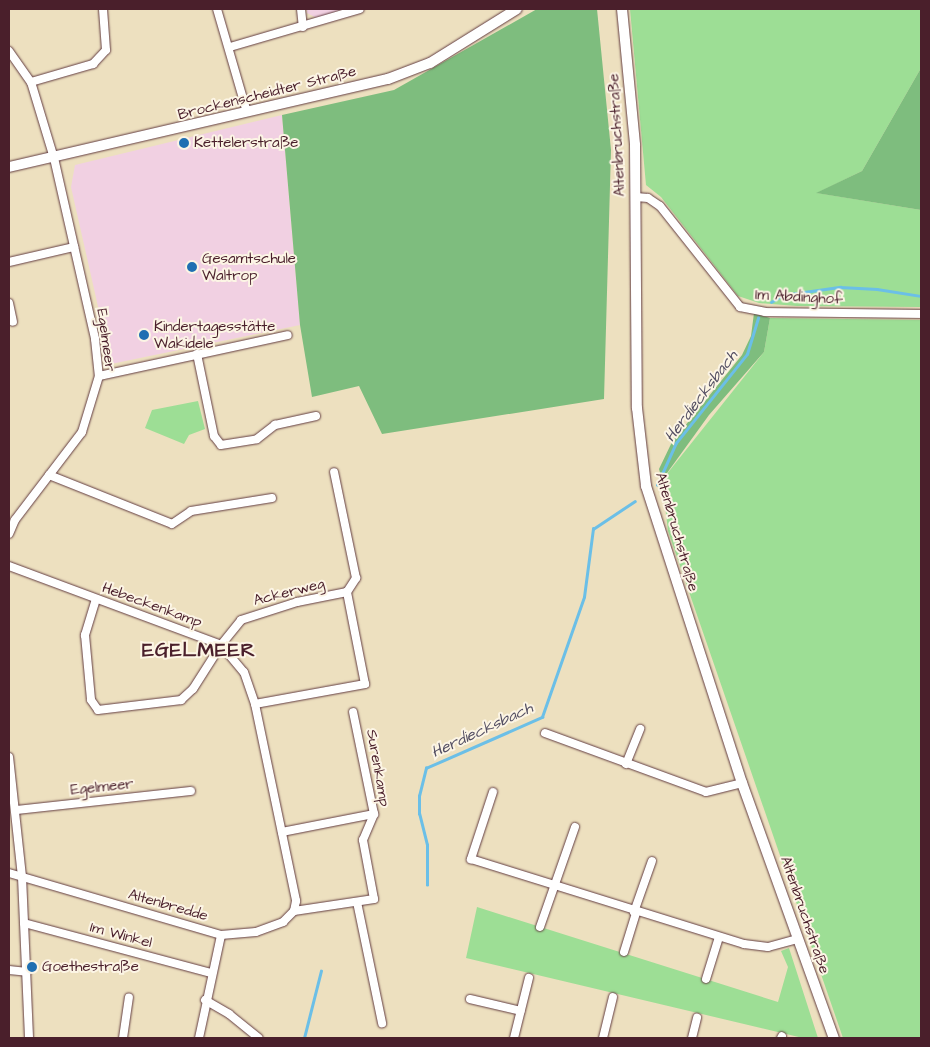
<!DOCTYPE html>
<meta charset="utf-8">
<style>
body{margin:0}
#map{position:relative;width:930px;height:1047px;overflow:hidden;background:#ede0bf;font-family:"Architects Daughter",sans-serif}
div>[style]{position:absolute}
.built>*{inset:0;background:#f1d0e2}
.green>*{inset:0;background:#9dde95}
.forest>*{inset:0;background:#7ebd7e}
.stream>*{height:2.5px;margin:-1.25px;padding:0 1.25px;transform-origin:1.25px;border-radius:1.25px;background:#6bbfe7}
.roads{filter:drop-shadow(0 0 1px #623c41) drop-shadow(0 0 1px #623c41)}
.minor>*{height:8px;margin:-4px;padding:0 4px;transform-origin:4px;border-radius:4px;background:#fff}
.tertiary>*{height:10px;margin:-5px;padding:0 5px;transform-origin:5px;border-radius:5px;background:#fff}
.dots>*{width:14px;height:14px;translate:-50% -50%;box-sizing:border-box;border:2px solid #fcf5e5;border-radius:50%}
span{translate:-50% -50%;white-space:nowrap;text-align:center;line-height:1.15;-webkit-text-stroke:4px #fcf5e5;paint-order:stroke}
.street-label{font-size:15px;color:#4a1f2b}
.poi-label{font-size:15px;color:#4a1f2b}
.left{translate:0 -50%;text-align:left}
.water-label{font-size:16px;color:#544f63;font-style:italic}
.district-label{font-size:20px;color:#4a1f2b;font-weight:700;letter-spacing:1px}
.frame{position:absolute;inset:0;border:10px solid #4a1f2b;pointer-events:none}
</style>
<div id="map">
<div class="built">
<i style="clip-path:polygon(307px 9px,343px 9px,317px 18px,307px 13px)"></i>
<i style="clip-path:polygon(282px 115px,300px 325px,111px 364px,71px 187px,75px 165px)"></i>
</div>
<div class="green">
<i style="clip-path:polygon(630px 9px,921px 9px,921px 68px,862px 171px,817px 193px,921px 210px,921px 307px,797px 306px,759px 303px,738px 296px,661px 197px,646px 185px)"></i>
<i style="clip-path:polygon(770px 318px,921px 320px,921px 1038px,843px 1038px,668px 531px,662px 480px,764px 352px)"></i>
<i style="clip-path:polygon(198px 401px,205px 429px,189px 435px,184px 444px,145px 428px,152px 410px)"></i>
<i style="clip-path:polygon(477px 907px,778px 1002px,788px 967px,781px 951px,789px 948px,818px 1038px,803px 1038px,466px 958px)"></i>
</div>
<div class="forest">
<i style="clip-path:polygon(537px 9px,597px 9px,611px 150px,604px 399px,382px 434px,359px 386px,312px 397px,300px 325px,282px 115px,394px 90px)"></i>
<i style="clip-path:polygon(921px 68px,921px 210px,816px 193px,862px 171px)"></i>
<i style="clip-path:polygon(754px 313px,770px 318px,764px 352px,709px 415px,662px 480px,659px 469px,672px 442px,742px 355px,751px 336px)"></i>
</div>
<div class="stream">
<i style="left:771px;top:302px;width:14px;rotate:-30deg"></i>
<i style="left:783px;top:295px;width:58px;rotate:-8deg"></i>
<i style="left:840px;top:287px;width:37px;rotate:3deg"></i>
<i style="left:877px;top:289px;width:45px;rotate:9deg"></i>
<i style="left:657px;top:485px;width:46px;rotate:-65.7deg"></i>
<i style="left:676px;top:443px;width:114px;rotate:-51.4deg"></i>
<i style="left:747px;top:354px;width:38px;rotate:-73deg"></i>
<i style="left:427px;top:885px;width:40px;rotate:-90deg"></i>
<i style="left:427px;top:845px;width:32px;rotate:-104deg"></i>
<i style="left:419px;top:814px;width:18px;rotate:-90deg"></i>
<i style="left:419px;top:796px;width:29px;rotate:-76deg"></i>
<i style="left:426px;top:768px;width:127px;rotate:-23.7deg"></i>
<i style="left:542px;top:717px;width:127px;rotate:-70.7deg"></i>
<i style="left:584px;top:597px;width:69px;rotate:-82.5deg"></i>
<i style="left:593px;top:529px;width:50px;rotate:-33.7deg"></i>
<i style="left:304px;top:1038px;width:69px;rotate:-75.8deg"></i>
</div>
<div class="roads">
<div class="minor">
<i style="left:217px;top:9px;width:107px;rotate:73.8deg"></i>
<i style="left:301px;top:9px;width:18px;rotate:84deg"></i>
<i style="left:230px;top:47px;width:135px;rotate:-16.3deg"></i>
<i style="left:9px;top:51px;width:38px;rotate:55deg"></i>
<i style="left:31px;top:82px;width:79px;rotate:73.2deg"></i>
<i style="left:54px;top:158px;width:186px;rotate:77.2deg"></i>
<i style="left:95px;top:339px;width:37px;rotate:84deg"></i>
<i style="left:99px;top:376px;width:59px;rotate:106.9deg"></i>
<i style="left:82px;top:432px;width:111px;rotate:127.3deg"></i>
<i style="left:15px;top:520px;width:15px;rotate:113deg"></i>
<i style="left:31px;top:82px;width:65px;rotate:-16.2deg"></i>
<i style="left:93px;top:64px;width:19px;rotate:-47deg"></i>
<i style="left:106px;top:50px;width:41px;rotate:-94.2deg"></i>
<i style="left:636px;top:197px;width:12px;rotate:5deg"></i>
<i style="left:648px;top:198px;width:14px;rotate:34deg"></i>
<i style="left:660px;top:206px;width:129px;rotate:51.6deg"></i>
<i style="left:740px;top:307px;width:25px;rotate:11deg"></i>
<i style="left:765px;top:312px;width:156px;rotate:0.7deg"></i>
<i style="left:9px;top:262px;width:67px;rotate:-13deg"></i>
<i style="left:9px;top:303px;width:19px;rotate:78deg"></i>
<i style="left:197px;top:354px;width:84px;rotate:78.3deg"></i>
<i style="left:214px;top:436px;width:11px;rotate:52deg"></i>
<i style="left:221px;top:445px;width:36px;rotate:-9deg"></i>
<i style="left:257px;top:439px;width:23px;rotate:-38deg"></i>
<i style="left:275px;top:425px;width:42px;rotate:-12.4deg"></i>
<i style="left:99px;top:376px;width:193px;rotate:-12.2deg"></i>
<i style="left:49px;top:475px;width:132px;rotate:21.7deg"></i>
<i style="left:172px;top:524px;width:23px;rotate:-34deg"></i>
<i style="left:191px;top:511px;width:82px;rotate:-9.1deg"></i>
<i style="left:9px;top:566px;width:226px;rotate:20.4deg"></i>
<i style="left:221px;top:645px;width:35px;rotate:50deg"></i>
<i style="left:244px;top:672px;width:34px;rotate:71deg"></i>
<i style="left:255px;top:704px;width:201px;rotate:78.2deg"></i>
<i style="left:296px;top:901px;width:10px;rotate:101deg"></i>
<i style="left:96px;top:599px;width:38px;rotate:107deg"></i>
<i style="left:85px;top:635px;width:65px;rotate:84.7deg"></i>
<i style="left:91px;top:700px;width:12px;rotate:55deg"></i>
<i style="left:98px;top:710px;width:84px;rotate:-6.9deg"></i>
<i style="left:181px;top:700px;width:16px;rotate:-43deg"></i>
<i style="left:193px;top:689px;width:52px;rotate:-57.5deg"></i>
<i style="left:221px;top:645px;width:32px;rotate:-51deg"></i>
<i style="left:241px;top:620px;width:59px;rotate:-17.8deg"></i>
<i style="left:297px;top:602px;width:51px;rotate:-11.3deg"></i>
<i style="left:347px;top:592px;width:17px;rotate:-57deg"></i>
<i style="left:356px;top:578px;width:108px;rotate:-101.7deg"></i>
<i style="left:255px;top:704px;width:112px;rotate:-10.3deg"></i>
<i style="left:365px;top:684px;width:94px;rotate:-101.1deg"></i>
<i style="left:545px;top:733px;width:171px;rotate:20.1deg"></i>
<i style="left:706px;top:792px;width:37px;rotate:-14deg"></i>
<i style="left:9px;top:757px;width:121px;rotate:83.8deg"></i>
<i style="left:22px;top:877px;width:161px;rotate:87.5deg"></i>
<i style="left:626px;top:764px;width:38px;rotate:-68deg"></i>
<i style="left:493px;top:792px;width:71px;rotate:108.2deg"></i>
<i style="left:471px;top:859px;width:286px;rotate:17.3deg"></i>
<i style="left:744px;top:944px;width:24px;rotate:7deg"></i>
<i style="left:768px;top:947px;width:30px;rotate:-15deg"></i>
<i style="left:16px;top:810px;width:176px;rotate:-6.2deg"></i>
<i style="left:282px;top:832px;width:94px;rotate:-11.1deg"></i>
<i style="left:9px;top:873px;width:221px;rotate:16.3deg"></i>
<i style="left:221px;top:935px;width:35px;rotate:-5deg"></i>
<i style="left:256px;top:932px;width:29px;rotate:-20deg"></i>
<i style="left:283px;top:922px;width:16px;rotate:-45deg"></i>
<i style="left:294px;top:911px;width:81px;rotate:-8.5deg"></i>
<i style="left:374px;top:899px;width:60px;rotate:-100.6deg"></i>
<i style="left:363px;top:840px;width:28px;rotate:-67deg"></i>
<i style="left:374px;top:814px;width:104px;rotate:-101.6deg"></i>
<i style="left:357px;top:902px;width:124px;rotate:78.3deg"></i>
<i style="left:634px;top:912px;width:54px;rotate:-70.6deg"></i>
<i style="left:24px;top:923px;width:194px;rotate:15deg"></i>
<i style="left:540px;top:927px;width:106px;rotate:-70.7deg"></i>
<i style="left:624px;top:952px;width:41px;rotate:-72.9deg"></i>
<i style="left:9px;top:970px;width:18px;rotate:6deg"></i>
<i style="left:706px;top:979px;width:44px;rotate:-72.8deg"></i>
<i style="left:470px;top:999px;width:52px;rotate:13.2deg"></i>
<i style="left:205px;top:1000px;width:28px;rotate:30deg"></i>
<i style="left:229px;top:1014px;width:38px;rotate:39deg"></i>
<i style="left:123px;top:1038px;width:41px;rotate:-81.7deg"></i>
<i style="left:199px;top:1038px;width:105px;rotate:-77.9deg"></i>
<i style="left:514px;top:1038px;width:62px;rotate:-76deg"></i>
<i style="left:603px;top:1038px;width:42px;rotate:-76.3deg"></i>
<i style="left:692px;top:1038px;width:21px;rotate:-76deg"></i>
<i style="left:781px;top:1038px;width:2px;rotate:-63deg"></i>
</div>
<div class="tertiary">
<i style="left:622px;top:9px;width:137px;rotate:84.5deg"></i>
<i style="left:635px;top:145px;width:263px;rotate:89.6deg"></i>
<i style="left:637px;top:408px;width:79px;rotate:83.4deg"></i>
<i style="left:646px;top:486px;width:312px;rotate:72.1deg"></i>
<i style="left:742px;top:783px;width:271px;rotate:70.2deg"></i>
<i style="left:9px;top:167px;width:389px;rotate:-13.1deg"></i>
<i style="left:388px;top:79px;width:45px;rotate:-20.9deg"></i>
<i style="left:430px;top:63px;width:102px;rotate:-31.8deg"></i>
</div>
</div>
<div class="dots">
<i style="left:184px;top:143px;background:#1f6fb2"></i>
<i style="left:192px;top:267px;background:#1f6fb2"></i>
<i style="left:144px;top:335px;background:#1f6fb2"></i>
<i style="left:32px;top:967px;background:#1f6fb2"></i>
</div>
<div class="street-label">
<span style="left:267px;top:93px;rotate:-14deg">Brockenscheidter Straße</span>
<span style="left:617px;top:135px;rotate:-93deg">Altenbruchstraße</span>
<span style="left:799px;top:297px;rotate:3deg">Im Abdinghof</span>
<span style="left:106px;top:340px;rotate:82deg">Egelmeer</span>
<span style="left:677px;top:532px;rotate:74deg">Altenbruchstraße</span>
<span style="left:289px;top:592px;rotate:-14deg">Ackerweg</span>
<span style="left:152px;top:605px;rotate:20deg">Hebeckenkamp</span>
<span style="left:378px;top:768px;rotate:80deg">Surenkamp</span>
<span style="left:102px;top:787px;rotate:-6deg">Egelmeer</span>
<span style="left:168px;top:905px;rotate:16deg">Altenbredde</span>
<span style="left:805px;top:915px;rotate:71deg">Altenbruchstraße</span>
<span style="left:121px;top:935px;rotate:15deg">Im Winkel</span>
</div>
<div class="poi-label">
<span class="left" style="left:194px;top:143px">Kettelerstraße</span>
<span class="left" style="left:202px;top:267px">Gesamtschule<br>Waltrop</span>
<span class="left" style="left:154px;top:335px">Kindertagesstätte<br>Wakidele</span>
<span class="left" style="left:42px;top:967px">Goethestraße</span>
</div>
<div class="water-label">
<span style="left:701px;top:396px;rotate:-53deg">Herdiecksbach</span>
<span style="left:482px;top:730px;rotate:-25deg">Herdiecksbach</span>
</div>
<div class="district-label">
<span style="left:199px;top:650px">EGELMEER</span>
</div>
<div class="frame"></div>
</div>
